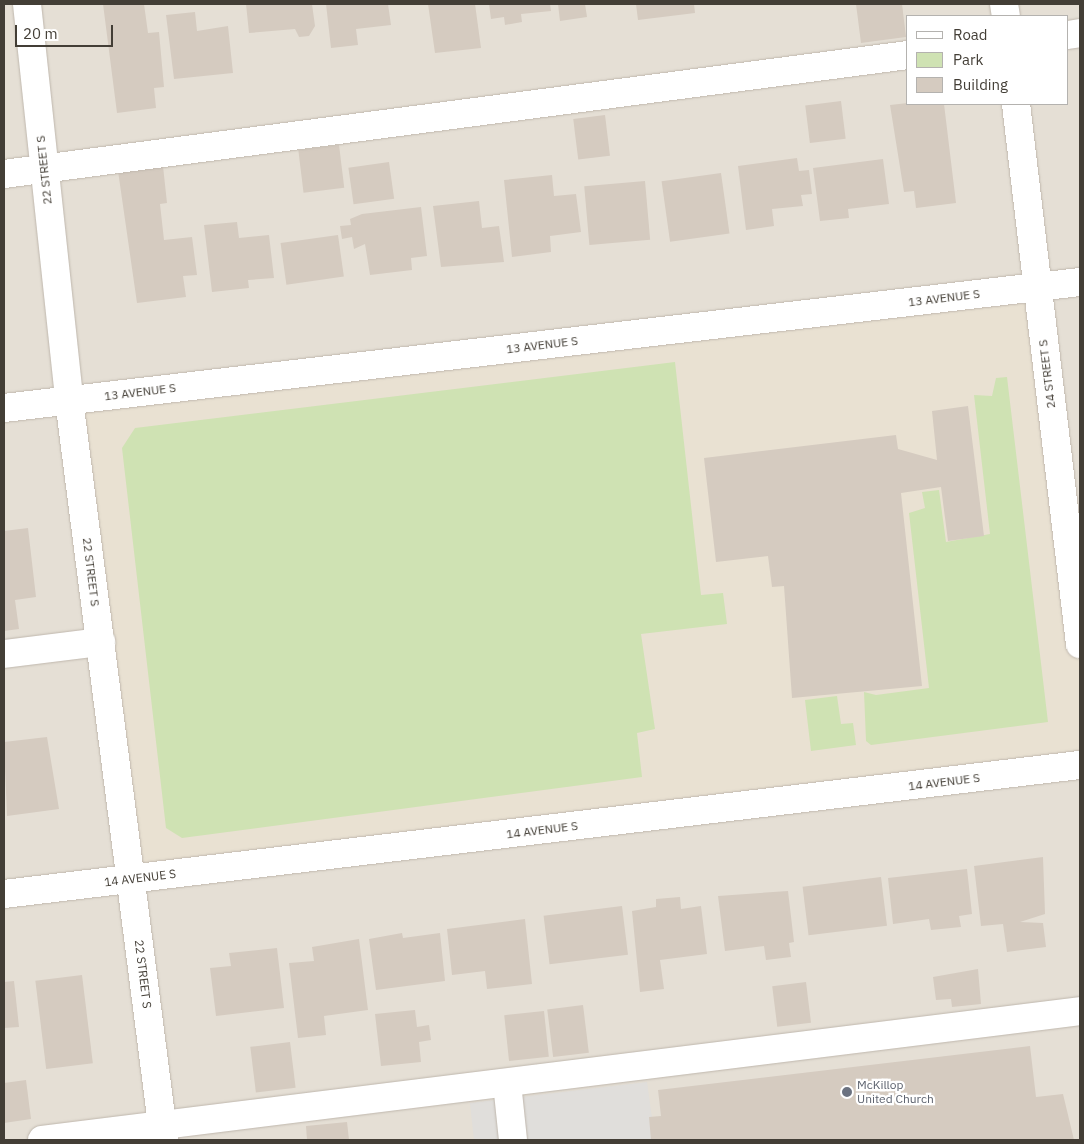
<!DOCTYPE html>
<style>
body{margin:0}
#map{position:relative;width:1084px;height:1144px;overflow:hidden;background:#f1ede6;font-family:"IBM Plex Sans",sans-serif}
div>[style]{position:absolute}
.residential>*{inset:0;background:#e5dfd5}
.education>*{inset:0;background:#e9e1d2}
.green>*{inset:0;background:#cfe2b3}
.parking>*{inset:0;background:#e0dedb}
.building>*{inset:0;background:#d5cbc0;transform-origin:0 0}
.roads{filter:drop-shadow(0 0 1px #bfb7ad) drop-shadow(0 0 1px #bfb7ad)}
.minor>*{height:28px;margin:-14px;padding:0 14px;transform-origin:14px;border-radius:14px;background:#fff}
.dots>*{width:14px;height:14px;translate:-50% -50%;box-sizing:border-box;border:2px solid #fff;border-radius:50%}
span{translate:-50% -50%;white-space:nowrap;text-align:center;line-height:1.15;-webkit-text-stroke:4.5px #fff;paint-order:stroke}
.street-label{font-size:12px;color:#433e36}
.worship-label{font-size:12px;color:#5b616d}
.left{translate:0 -50%;text-align:left}
.frame{position:absolute;inset:0;border:5px solid #433e36;pointer-events:none}
.legend{position:absolute;left:906px;top:15px;width:162px;height:90px;box-sizing:border-box;background:#fff;border:1px solid #b4b2af;margin:0;padding:6px 9px;list-style:none;font-size:15px;color:#433e36}
.legend li{display:flex;align-items:center;gap:10px;height:25px}
.legend b{width:25px;border:1px solid #b4b2af}
.scale{position:absolute;left:15px;top:25px;width:98px;height:22px;box-sizing:border-box;border:2px solid #433e36;border-top:0;padding-left:6px;font-size:15px;line-height:18px;white-space:nowrap;color:#433e36;-webkit-text-stroke:4px #fff;paint-order:stroke}
</style>
<div id="map">
<div class="residential">
<i style="clip-path:polygon(evenodd,4px 4px,1080px 4px,1080px 1140px,4px 1140px,4px 4px,908px 16px,1068px 16px,1068px 104px,908px 104px,908px 16px)"></i>
</div>
<div class="education">
<i style="clip-path:polygon(1036px 287px,1080px 644px,1080px 765px,131px 879px,69px 400px)"></i>
</div>
<div class="green">
<i style="clip-path:polygon(675px 362px,701px 595px,723px 593px,727px 624px,641px 634px,655px 729px,637px 733px,642px 777px,182px 838px,166px 828px,122px 448px,135px 428px)"></i>
<i style="clip-path:polygon(1007px 377px,1048px 722px,871px 745px,866px 741px,864px 692px,876px 695px,929px 688px,909px 513px,925px 508px,922px 492px,939px 490px,946px 542px,990px 534px,974px 395px,992px 396px,996px 378px)"></i>
<i style="clip-path:polygon(837px 696px,841px 724px,853px 723px,856px 745px,811px 751px,805px 700px)"></i>
</div>
<div class="parking">
<i style="clip-path:polygon(647px 1082px,655px 1140px,474px 1140px,470px 1103px)"></i>
</div>
<div class="building">
<i style="clip-path:polygon(103px 4px,144px 4px,148px 33px,159px 32px,164px 87px,154px 88px,156px 108px,117px 113px)"></i>
<i style="clip-path:polygon(246px 4px,312px 4px,315px 26px,309px 36px,299px 37px,295px 29px,249px 33px)"></i>
<i style="clip-path:polygon(326px 4px,388px 4px,391px 25px,356px 29px,358px 45px,331px 48px)"></i>
<i style="clip-path:polygon(428px 4px,475px 4px,481px 48px,435px 53px)"></i>
<i style="clip-path:polygon(489px 4px,550px 4px,551px 11px,521px 14px,522px 22px,505px 25px,504px 17px,491px 19px)"></i>
<i style="clip-path:polygon(558px 4px,585px 4px,587px 17px,560px 21px)"></i>
<i style="clip-path:polygon(636px 4px,694px 4px,695px 13px,638px 20px)"></i>
<i style="clip-path:polygon(856px 4px,902px 4px,906px 37px,861px 43px)"></i>
<i style="clip-path:polygon(195px 12px,197px 31px,228px 26px,233px 73px,174px 79px,166px 15px)"></i>
<i style="left:841px;top:101px;width:38px;height:36px;rotate:83deg"></i>
<i style="clip-path:polygon(908px 103px,944px 104px,956px 203px,916px 208px,914px 191px,904px 192px,890px 105px)"></i>
<i style="left:605px;top:115px;width:41px;height:32px;rotate:83deg"></i>
<i style="left:339px;top:145px;width:43px;height:41px;rotate:83deg"></i>
<i style="clip-path:polygon(797px 158px,799px 171px,809px 170px,812px 194px,801px 195px,803px 206px,772px 209px,774px 226px,746px 230px,738px 166px)"></i>
<i style="clip-path:polygon(883px 159px,889px 204px,848px 209px,849px 218px,820px 221px,813px 168px)"></i>
<i style="left:389px;top:162px;width:37px;height:41px;rotate:82deg"></i>
<i style="clip-path:polygon(163px 166px,167px 203px,160px 204px,164px 240px,192px 237px,197px 275px,183px 276px,186px 297px,137px 303px,118px 171px)"></i>
<i style="left:721px;top:173px;width:61px;height:60px;rotate:82deg"></i>
<i style="clip-path:polygon(552px 175px,554px 196px,576px 194px,581px 232px,550px 236px,551px 252px,512px 257px,504px 180px)"></i>
<i style="left:645px;top:181px;width:59px;height:61px;rotate:85deg"></i>
<i style="clip-path:polygon(479px 201px,482px 228px,499px 226px,504px 262px,441px 267px,433px 206px)"></i>
<i style="clip-path:polygon(421px 207px,427px 256px,411px 258px,412px 270px,370px 275px,365px 244px,354px 249px,352px 237px,342px 239px,340px 226px,351px 225px,350px 219px,362px 214px)"></i>
<i style="clip-path:polygon(237px 222px,239px 238px,269px 235px,274px 278px,248px 280px,249px 288px,212px 292px,204px 225px)"></i>
<i style="left:338px;top:235px;width:42px;height:58px;rotate:82deg"></i>
<i style="clip-path:polygon(968px 406px,984px 536px,948px 541px,941px 487px,901px 493px,922px 686px,792px 698px,784px 586px,772px 587px,768px 556px,716px 562px,704px 458px,896px 435px,898px 449px,937px 460px,932px 411px)"></i>
<i style="clip-path:polygon(28px 528px,36px 597px,15px 600px,19px 629px,4px 631px,4px 531px)"></i>
<i style="clip-path:polygon(47px 737px,59px 809px,7px 816px,4px 742px)"></i>
<i style="clip-path:polygon(1043px 857px,1045px 914px,1020px 922px,1043px 923px,1046px 947px,1007px 952px,1003px 924px,981px 926px,974px 866px)"></i>
<i style="clip-path:polygon(967px 869px,972px 914px,959px 916px,961px 927px,931px 930px,929px 919px,893px 924px,888px 878px)"></i>
<i style="left:881px;top:877px;width:49px;height:79px;rotate:83deg"></i>
<i style="clip-path:polygon(788px 891px,794px 942px,789px 943px,791px 957px,766px 960px,764px 946px,725px 951px,718px 896px)"></i>
<i style="clip-path:polygon(680px 897px,681px 909px,701px 906px,707px 954px,660px 960px,664px 989px,640px 992px,632px 911px,656px 907px,656px 899px)"></i>
<i style="left:622px;top:906px;width:49px;height:79px;rotate:83deg"></i>
<i style="clip-path:polygon(525px 919px,532px 984px,487px 989px,485px 971px,452px 975px,447px 929px)"></i>
<i style="clip-path:polygon(402px 933px,403px 938px,440px 933px,445px 981px,376px 990px,369px 939px)"></i>
<i style="clip-path:polygon(359px 939px,368px 1010px,324px 1016px,326px 1035px,298px 1038px,289px 963px,314px 961px,312px 947px)"></i>
<i style="clip-path:polygon(277px 948px,284px 1008px,216px 1016px,210px 968px,231px 966px,229px 953px)"></i>
<i style="clip-path:polygon(978px 969px,981px 1004px,952px 1007px,951px 999px,936px 1000px,933px 977px)"></i>
<i style="left:82px;top:975px;width:89px;height:47px;rotate:83deg"></i>
<i style="clip-path:polygon(14px 981px,19px 1027px,4px 1028px,4px 982px)"></i>
<i style="left:806px;top:982px;width:41px;height:34px;rotate:83deg"></i>
<i style="left:583px;top:1005px;width:48px;height:36px;rotate:83deg"></i>
<i style="clip-path:polygon(415px 1010px,417px 1027px,429px 1025px,431px 1040px,419px 1042px,421px 1062px,381px 1066px,375px 1014px)"></i>
<i style="left:544px;top:1011px;width:46px;height:40px;rotate:84deg"></i>
<i style="left:290px;top:1042px;width:46px;height:40px;rotate:83deg"></i>
<i style="clip-path:polygon(1030px 1046px,1036px 1097px,1063px 1094px,1074px 1140px,651px 1140px,649px 1117px,661px 1116px,658px 1090px)"></i>
<i style="clip-path:polygon(26px 1080px,31px 1119px,4px 1123px,4px 1083px)"></i>
<i style="clip-path:polygon(347px 1122px,349px 1140px,307px 1140px,306px 1126px)"></i>
</div>
<div class="roads">
<div class="minor">
<i style="left:27px;top:4px;width:398px;rotate:83.9deg"></i>
<i style="left:69px;top:400px;width:746px;rotate:82.68deg"></i>
<i style="left:1004px;top:4px;width:12px;rotate:81deg"></i>
<i style="left:1068px;top:35px;width:12px;rotate:-9deg"></i>
<i style="left:1016px;top:104px;width:544px;rotate:83.24deg"></i>
<i style="left:4px;top:174px;width:912px;rotate:-7.5deg"></i>
<i style="left:4px;top:408px;width:1083px;rotate:-6.68deg"></i>
<i style="left:4px;top:654px;width:98px;rotate:-7.1deg"></i>
<i style="left:4px;top:894px;width:1084px;rotate:-6.84deg"></i>
<i style="left:507px;top:1083px;width:57px;rotate:84deg"></i>
<i style="left:42px;top:1140px;width:1046px;rotate:-7.08deg"></i>
</div>
</div>
<div class="dots">
<i style="left:847px;top:1092px;background:#6b7280"></i>
</div>
<div class="street-label">
<span style="left:44px;top:170px;rotate:-96deg">22 STREET S</span>
<span style="left:944px;top:298px;rotate:-7deg">13 AVENUE S</span>
<span style="left:542px;top:345px;rotate:-7deg">13 AVENUE S</span>
<span style="left:1047px;top:374px;rotate:-97deg">24 STREET S</span>
<span style="left:140px;top:392px;rotate:-7deg">13 AVENUE S</span>
<span style="left:91px;top:572px;rotate:83deg">22 STREET S</span>
<span style="left:944px;top:782px;rotate:-7deg">14 AVENUE S</span>
<span style="left:542px;top:830px;rotate:-7deg">14 AVENUE S</span>
<span style="left:140px;top:878px;rotate:-7deg">14 AVENUE S</span>
<span style="left:143px;top:974px;rotate:83deg">22 STREET S</span>
</div>
<div class="worship-label">
<span class="left" style="left:857px;top:1092px">McKillop<br>United Church</span>
</div>
<div class="frame"></div>
<ul class="legend">
<li><b style="height:6px;background:#fff"></b>Road</li>
<li><b style="height:14px;background:#cfe2b3"></b>Park</li>
<li><b style="height:14px;background:#d5cbc0"></b>Building</li>
</ul>
<div class="scale">20 m</div>
</div>
